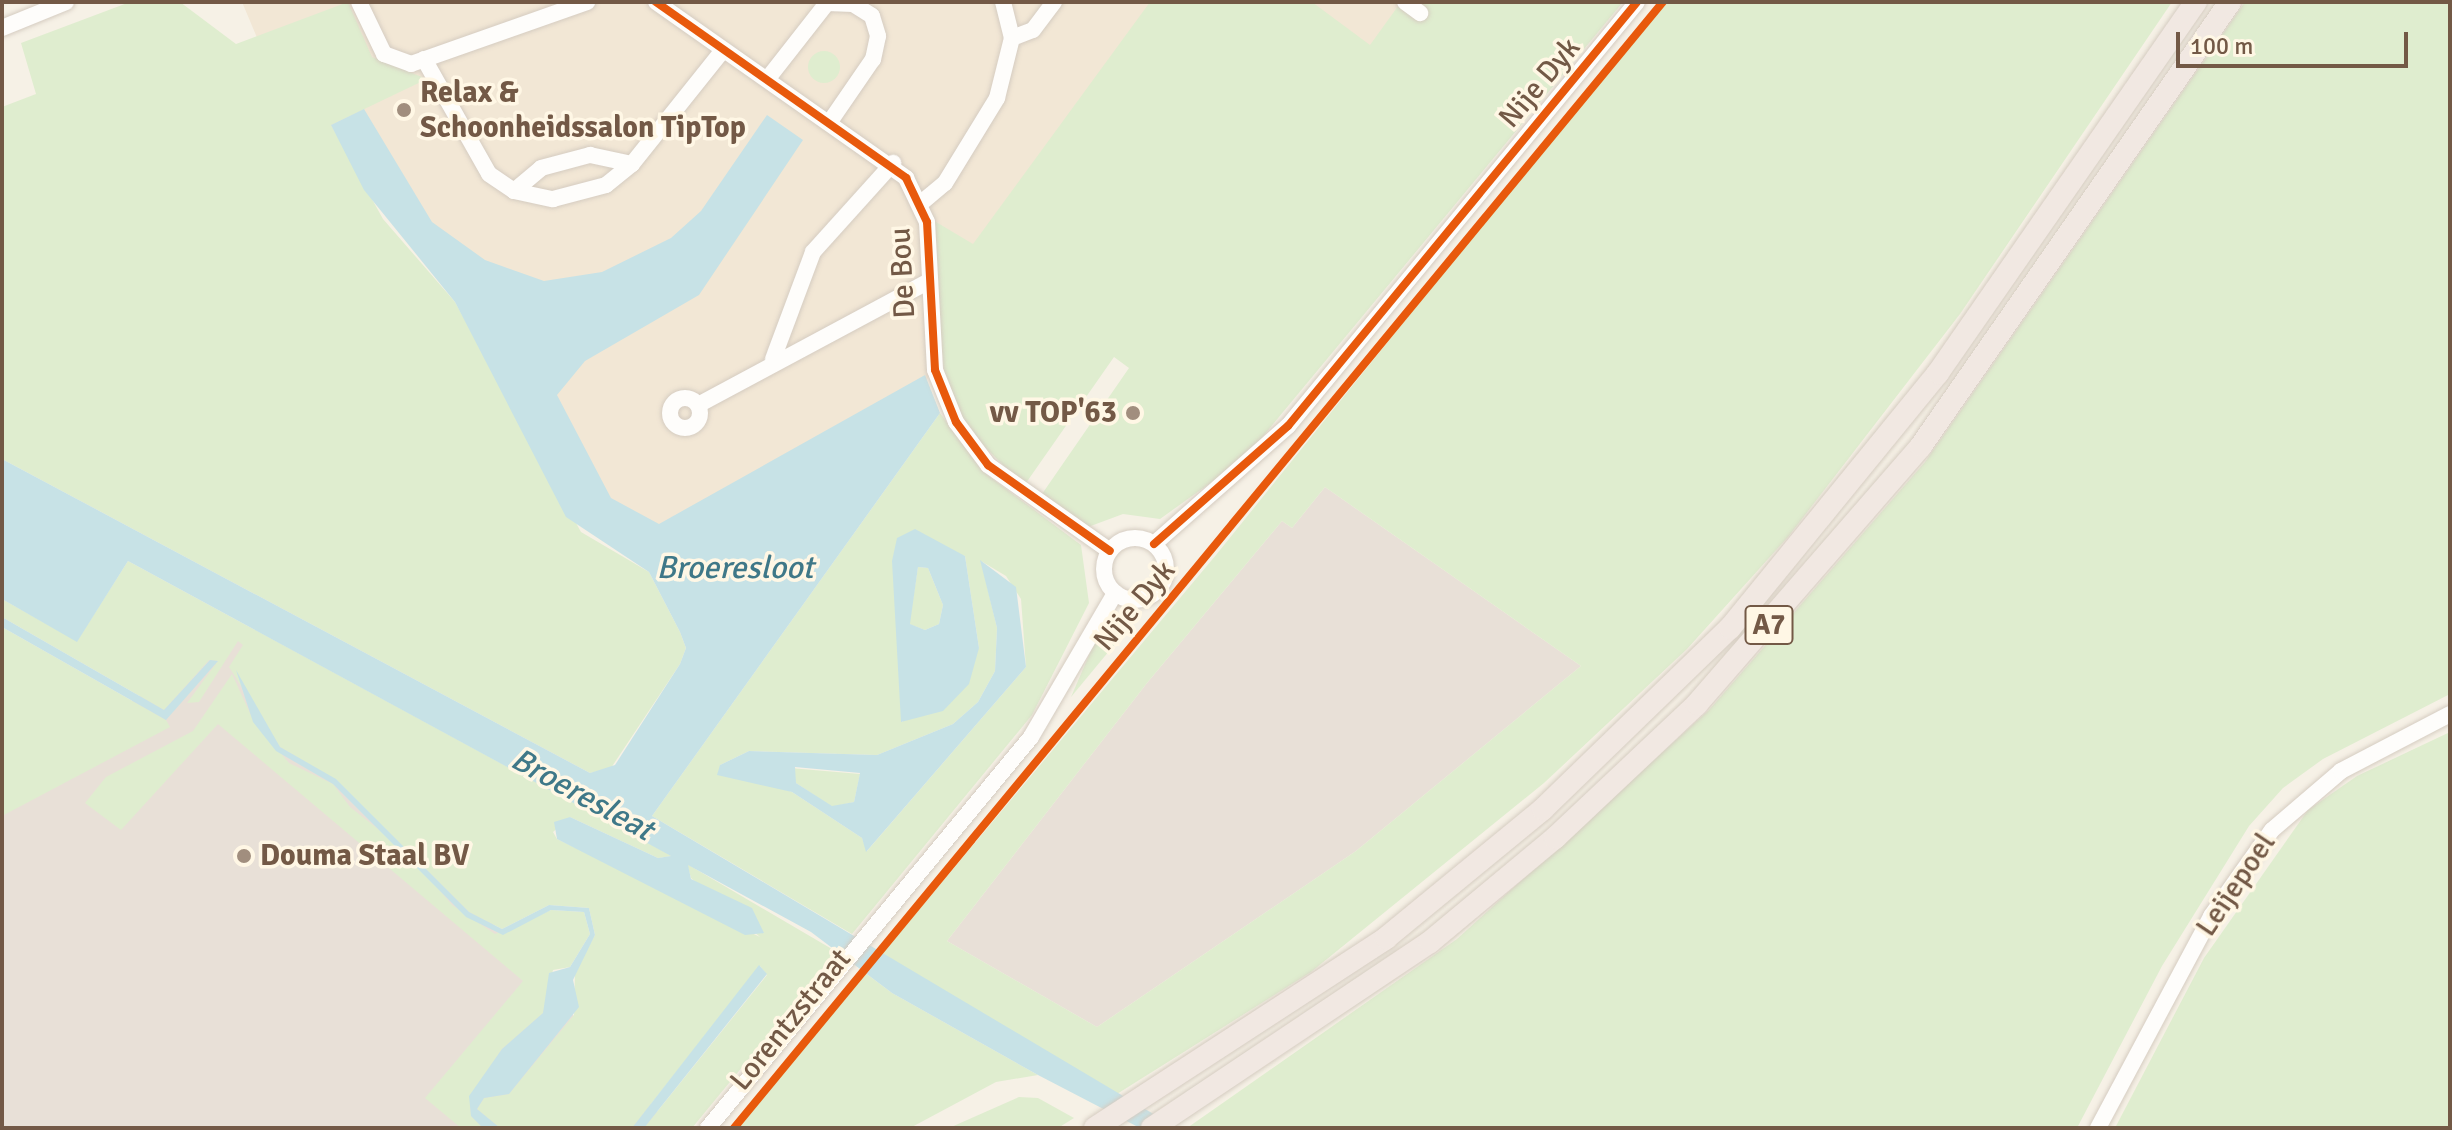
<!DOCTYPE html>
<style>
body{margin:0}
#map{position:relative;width:2452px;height:1130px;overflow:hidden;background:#f6f1e6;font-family:Signika,sans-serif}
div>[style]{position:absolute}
.residential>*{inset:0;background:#f2e7d5}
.industrial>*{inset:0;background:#e8e0d7}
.green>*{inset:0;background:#dfedcf}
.round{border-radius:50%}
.water>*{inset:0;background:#c7e2e6}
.roads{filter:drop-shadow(0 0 2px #d5ccc1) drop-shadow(0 0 2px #d5ccc1)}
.minor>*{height:16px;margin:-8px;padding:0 8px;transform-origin:8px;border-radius:8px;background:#fefdfb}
.minor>.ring{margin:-8px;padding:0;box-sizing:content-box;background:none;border:16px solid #fefdfb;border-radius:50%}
.highway>*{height:22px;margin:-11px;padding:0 11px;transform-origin:11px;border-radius:11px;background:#f1e8e2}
.cycleway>*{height:8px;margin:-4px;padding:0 4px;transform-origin:4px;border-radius:4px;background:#e8590c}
.dots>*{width:22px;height:22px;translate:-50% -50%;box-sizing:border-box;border:4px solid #fff7e5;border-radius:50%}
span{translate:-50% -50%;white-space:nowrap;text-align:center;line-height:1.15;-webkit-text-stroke:7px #fff7e5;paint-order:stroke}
.shield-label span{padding:2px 6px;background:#fff7e5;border:2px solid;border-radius:6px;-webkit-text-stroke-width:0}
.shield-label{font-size:28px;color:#735946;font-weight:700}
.street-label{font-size:30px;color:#735946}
.poi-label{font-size:30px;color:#735946;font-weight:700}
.left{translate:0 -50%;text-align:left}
.right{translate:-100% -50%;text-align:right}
.water-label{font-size:32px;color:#3f7888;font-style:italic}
.frame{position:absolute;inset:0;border:4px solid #735946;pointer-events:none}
.scale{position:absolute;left:2176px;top:32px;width:232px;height:36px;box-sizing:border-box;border:4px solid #735946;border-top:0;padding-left:10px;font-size:24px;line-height:28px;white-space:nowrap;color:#735946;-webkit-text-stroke:6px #fff7e5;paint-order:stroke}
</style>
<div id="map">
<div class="residential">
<i style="clip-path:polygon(242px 2px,1165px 2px,981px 279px,914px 404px,652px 555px,263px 52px)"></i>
<i style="clip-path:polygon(1255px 2px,1411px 2px,1362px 75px)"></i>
</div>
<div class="industrial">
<i style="clip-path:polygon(1325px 487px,1581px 666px,1356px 851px,1097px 1027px,947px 941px,1147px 683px,1282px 521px,1292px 528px)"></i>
<i style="clip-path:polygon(223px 632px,247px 643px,672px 1128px,2px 1128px,2px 800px)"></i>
</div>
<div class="green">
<i style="clip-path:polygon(130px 2px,180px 2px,236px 44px,348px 2px,372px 57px,427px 79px,331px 125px,383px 219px,455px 302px,581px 532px,649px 572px,680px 632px,686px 648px,680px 664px,611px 768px,590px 773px,2px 459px,2px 107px,36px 94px,21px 43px)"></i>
<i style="clip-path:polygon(1150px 2px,1312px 2px,1370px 45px,1401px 2px,1623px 2px,1245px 458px,1160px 519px,1123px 514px,1088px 527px,1042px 494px,1129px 368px,1114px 357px,1026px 483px,1009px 471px,966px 428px,944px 373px,931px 219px,973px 244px)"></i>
<i style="clip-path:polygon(evenodd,1662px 2px,2172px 2px,1960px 314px,1788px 537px,1687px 649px,1544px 783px,1311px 972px,1117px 1094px,882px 954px,1216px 555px,1662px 2px,1325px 487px,1581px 666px,1356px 851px,1097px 1027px,947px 941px,1147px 683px,1282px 521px,1292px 528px,1325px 487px)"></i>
<i style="clip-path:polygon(2245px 2px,2450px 2px,2450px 694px,2323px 759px,2283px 788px,2249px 826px,2162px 966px,2077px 1128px,1187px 1128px,1457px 939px,1709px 710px,1925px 462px)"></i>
<i class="round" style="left:808px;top:51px;width:32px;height:32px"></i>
<i style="clip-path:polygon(evenodd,940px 413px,982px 471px,1081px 545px,1089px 603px,1032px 715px,852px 934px,652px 816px,940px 413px,897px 538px,965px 556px,979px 648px,902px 722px,897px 538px,940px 413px,981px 561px,1006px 576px,1021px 599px,1026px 667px,867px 851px,862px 838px,792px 792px,720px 765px,749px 751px,877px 755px,953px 724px,978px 702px,995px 671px,997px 628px,981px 561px)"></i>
<i style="clip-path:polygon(128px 561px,672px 856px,658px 858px,570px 817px,553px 832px,557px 839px,760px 937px,691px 878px,687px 864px,837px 952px,692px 1128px,644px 1128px,767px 975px,760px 966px,632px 1128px,500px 1128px,477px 1109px,484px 1098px,509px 1094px,574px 1015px,575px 972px,595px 935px,589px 908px,549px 905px,502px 929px,469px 912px,336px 780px,280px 747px,229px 667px,243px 645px,238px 641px,199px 702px,187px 703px,218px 661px,209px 660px,164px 710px,2px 617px,2px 599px,77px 641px)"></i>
<i style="clip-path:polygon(918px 567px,928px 568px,943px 605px,939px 624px,925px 630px,909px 624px)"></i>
<i style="clip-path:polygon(1110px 621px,1124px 633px,1071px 697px,1093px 646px)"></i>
<i style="clip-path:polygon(2px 627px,166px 720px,170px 727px,2px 816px)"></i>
<i style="clip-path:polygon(232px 674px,254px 722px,289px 763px,333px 784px,350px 807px,407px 852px,452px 905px,495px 934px,551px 910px,584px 912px,590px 934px,570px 967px,553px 970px,543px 1013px,502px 1049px,470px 1096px,471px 1116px,483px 1128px,461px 1128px,425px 1098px,523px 981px,218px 724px,121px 830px,85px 803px,106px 777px,193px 731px)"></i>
<i style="clip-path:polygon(2450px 732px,2450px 1128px,2115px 1128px,2204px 958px,2308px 810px,2357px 776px)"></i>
<i style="clip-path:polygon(790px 768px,860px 774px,854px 802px,832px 807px,796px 783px)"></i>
<i style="clip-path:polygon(864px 972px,892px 993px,1038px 1075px,996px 1082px,910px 1128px,735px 1128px)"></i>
<i style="clip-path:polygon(1019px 1097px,1038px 1098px,1074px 1118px,1058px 1128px,949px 1128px)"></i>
</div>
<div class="water">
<i style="clip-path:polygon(364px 109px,432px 222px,485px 260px,544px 281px,602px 272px,671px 238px,701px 211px,767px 115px,803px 140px,699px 295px,585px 361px,557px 395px,611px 498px,659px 524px,925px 375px,940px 413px,652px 816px,1177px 1128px,1140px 1128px,1038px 1075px,892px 993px,811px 932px,688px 865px,691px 879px,752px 908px,764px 933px,745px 935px,557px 839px,554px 822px,570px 817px,658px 858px,671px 856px,128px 561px,77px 642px,2px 599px,2px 459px,590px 773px,615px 765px,680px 664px,686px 648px,680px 632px,649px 572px,566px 517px,455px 302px,364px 190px,331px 125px)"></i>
<i style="clip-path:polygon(evenodd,915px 529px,965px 556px,979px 648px,969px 684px,943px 711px,901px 722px,892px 561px,897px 538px,915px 529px,918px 567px,928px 568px,943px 605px,939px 624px,925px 630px,910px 624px,918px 567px)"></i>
<i style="clip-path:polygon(evenodd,980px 560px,1016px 587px,1026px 667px,866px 852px,862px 838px,792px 792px,717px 775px,720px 765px,749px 751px,877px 755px,953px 724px,978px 702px,995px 671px,997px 628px,980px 560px,795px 767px,860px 773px,854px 802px,832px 806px,796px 783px,795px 767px)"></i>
<i style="clip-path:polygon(2px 617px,164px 710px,210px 660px,218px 661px,166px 720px,2px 627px)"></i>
<i style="clip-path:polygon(236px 670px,280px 747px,336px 779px,469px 912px,502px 929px,549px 905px,589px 908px,595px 935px,573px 980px,579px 1007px,509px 1094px,484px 1098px,477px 1109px,500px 1128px,483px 1128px,471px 1116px,469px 1096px,502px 1049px,543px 1013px,549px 973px,570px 967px,590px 934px,584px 912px,551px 910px,503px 935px,466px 917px,333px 784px,276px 751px,253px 722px)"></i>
<i style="clip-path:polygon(759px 965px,767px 974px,644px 1128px,632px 1128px)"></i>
</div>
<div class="roads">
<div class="minor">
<i style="left:359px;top:2px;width:58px;rotate:64.3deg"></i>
<i style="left:384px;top:54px;width:29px;rotate:20deg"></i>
<i style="left:411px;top:64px;width:187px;rotate:-19.4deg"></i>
<i style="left:656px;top:2px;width:306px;rotate:35.1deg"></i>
<i style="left:906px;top:178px;width:49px;rotate:64.5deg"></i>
<i style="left:927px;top:222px;width:148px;rotate:86.9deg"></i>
<i style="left:935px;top:370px;width:56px;rotate:68deg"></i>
<i style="left:956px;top:422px;width:54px;rotate:53.3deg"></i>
<i style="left:988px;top:465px;width:149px;rotate:35.2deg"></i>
<i style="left:1405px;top:2px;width:19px;rotate:36deg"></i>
<i style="left:2px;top:28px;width:69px;rotate:-22.1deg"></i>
<i style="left:1012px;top:38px;width:22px;rotate:-21deg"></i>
<i style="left:1033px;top:30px;width:35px;rotate:-53deg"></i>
<i style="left:424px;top:59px;width:132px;rotate:60.5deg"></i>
<i style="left:489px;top:174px;width:30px;rotate:34deg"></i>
<i style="left:514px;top:191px;width:40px;rotate:12deg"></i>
<i style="left:553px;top:199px;width:55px;rotate:-14.8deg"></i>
<i style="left:606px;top:185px;width:33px;rotate:-39deg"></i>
<i style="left:632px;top:164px;width:146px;rotate:-51.4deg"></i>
<i style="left:769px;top:77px;width:94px;rotate:-51.9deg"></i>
<i style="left:827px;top:3px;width:26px;rotate:2deg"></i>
<i style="left:853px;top:4px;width:22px;rotate:32deg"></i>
<i style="left:872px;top:16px;width:21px;rotate:73deg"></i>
<i style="left:878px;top:36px;width:24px;rotate:102deg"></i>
<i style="left:873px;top:59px;width:74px;rotate:124.5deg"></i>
<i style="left:514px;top:191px;width:35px;rotate:-40deg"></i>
<i style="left:541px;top:168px;width:51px;rotate:-14.9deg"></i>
<i style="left:590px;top:155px;width:43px;rotate:12.1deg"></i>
<i style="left:921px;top:203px;width:31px;rotate:-40deg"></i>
<i style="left:945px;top:183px;width:100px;rotate:-58.5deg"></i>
<i style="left:997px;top:98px;width:62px;rotate:-76deg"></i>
<i style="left:1012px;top:38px;width:37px;rotate:-104deg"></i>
<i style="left:773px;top:359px;width:114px;rotate:-69.5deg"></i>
<i style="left:813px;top:252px;width:120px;rotate:-48deg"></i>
<i class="ring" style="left:670px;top:398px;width:14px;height:14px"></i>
<i style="left:698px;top:405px;width:260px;rotate:-28.2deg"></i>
<i class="ring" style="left:1104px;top:538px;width:46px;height:46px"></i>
<i style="left:1154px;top:544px;width:179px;rotate:-41.4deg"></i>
<i style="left:1288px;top:426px;width:549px;rotate:-50.54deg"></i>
<i style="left:708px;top:1128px;width:507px;rotate:-50.44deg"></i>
<i style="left:1031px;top:737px;width:167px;rotate:-59.7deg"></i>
<i style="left:2098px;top:1128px;width:240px;rotate:-61.9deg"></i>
<i style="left:2211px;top:916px;width:105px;rotate:-54.7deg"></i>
<i style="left:2272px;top:830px;width:91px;rotate:-40.5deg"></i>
<i style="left:2341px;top:771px;width:123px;rotate:-27.6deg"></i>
</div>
<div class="highway">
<i style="left:1095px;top:1128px;width:348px;rotate:-33.1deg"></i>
<i style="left:1386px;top:938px;width:203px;rotate:-39.4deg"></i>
<i style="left:1543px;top:809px;width:260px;rotate:-44.1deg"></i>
<i style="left:1730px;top:628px;width:329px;rotate:-50.8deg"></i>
<i style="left:1938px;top:373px;width:452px;rotate:-55.2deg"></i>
<i style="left:1152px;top:1128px;width:334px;rotate:-33.8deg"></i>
<i style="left:1430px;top:942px;width:163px;rotate:-39.8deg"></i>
<i style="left:1555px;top:838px;width:195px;rotate:-43.3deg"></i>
<i style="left:1697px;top:704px;width:342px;rotate:-49deg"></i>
<i style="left:1921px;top:446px;width:541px;rotate:-55.16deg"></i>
</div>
</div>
<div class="cycleway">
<i style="left:656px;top:2px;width:306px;rotate:35.1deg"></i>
<i style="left:906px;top:178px;width:49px;rotate:64.5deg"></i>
<i style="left:927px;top:222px;width:148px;rotate:86.9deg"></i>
<i style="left:935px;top:370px;width:56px;rotate:68deg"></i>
<i style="left:956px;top:422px;width:54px;rotate:53.3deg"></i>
<i style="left:988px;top:465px;width:149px;rotate:35.2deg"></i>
<i style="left:1154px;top:544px;width:179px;rotate:-41.4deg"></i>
<i style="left:1288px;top:426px;width:549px;rotate:-50.54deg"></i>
<i style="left:734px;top:1128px;width:1460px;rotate:-50.48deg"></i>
</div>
<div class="dots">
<i style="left:404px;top:110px;background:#a18e7e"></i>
<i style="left:1133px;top:413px;background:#a18e7e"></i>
<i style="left:244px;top:856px;background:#a18e7e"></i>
</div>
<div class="shield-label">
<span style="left:1769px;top:625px">A7</span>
</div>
<div class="street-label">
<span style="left:1540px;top:83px;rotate:-50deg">Nije Dyk</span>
<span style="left:903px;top:273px;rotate:-93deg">De Bou</span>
<span style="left:1135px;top:606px;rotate:-50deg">Nije Dyk</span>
<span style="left:2236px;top:885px;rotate:-56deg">Leijepoel</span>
<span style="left:791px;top:1020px;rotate:-51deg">Lorentzstraat</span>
</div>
<div class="poi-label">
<span class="left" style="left:420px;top:110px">Relax &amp;<br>Schoonheidssalon TipTop</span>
<span class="right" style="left:1117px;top:413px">vv TOP'63</span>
<span class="left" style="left:260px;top:856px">Douma Staal BV</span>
</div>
<div class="water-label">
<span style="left:735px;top:568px">Broeresloot</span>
<span style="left:582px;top:795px;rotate:29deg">Broeresleat</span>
</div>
<div class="frame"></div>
<div class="scale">100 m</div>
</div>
